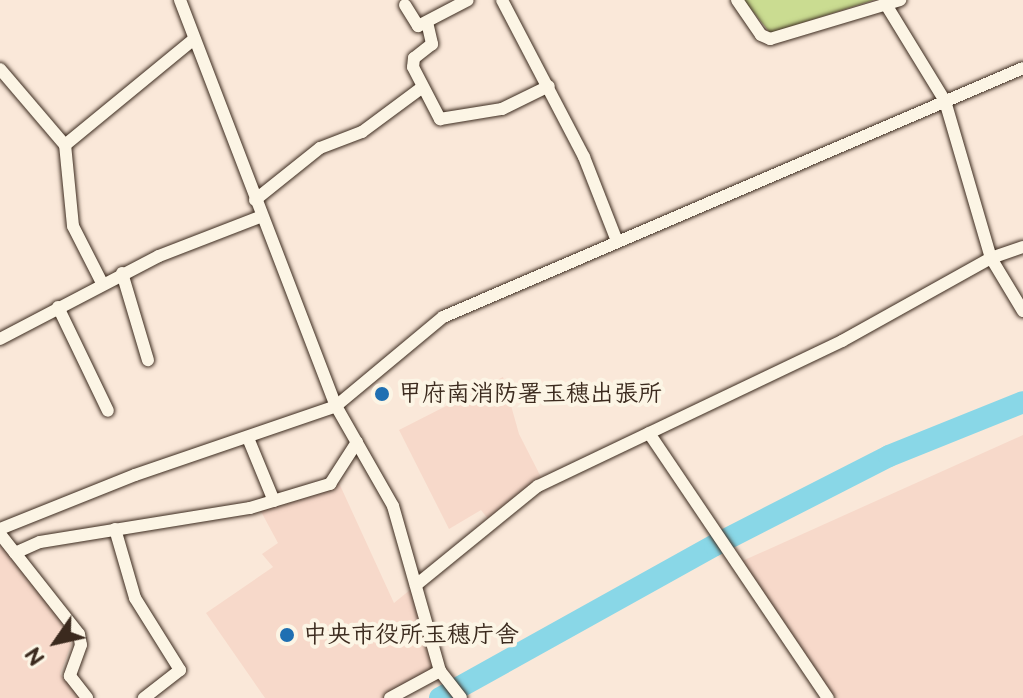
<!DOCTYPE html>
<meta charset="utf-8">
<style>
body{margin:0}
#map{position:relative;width:1023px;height:698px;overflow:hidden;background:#fae8d9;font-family:"Balsamiq Sans","Klee One",sans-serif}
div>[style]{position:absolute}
.built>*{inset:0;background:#f7d9ca}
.green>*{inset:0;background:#cadc91}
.river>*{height:22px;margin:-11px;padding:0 11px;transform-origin:11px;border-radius:11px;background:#89d7e7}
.roads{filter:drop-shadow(0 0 2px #3b2a1e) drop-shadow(0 0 2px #3b2a1e)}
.minor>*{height:12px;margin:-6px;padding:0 6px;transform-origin:6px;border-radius:6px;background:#fcf5e5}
.dots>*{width:22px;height:22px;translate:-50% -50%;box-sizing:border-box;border:4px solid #fcf5e5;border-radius:50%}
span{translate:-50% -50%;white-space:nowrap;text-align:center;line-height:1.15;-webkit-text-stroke:8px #fcf5e5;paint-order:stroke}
.poi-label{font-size:24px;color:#3b2a1e;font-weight:700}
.left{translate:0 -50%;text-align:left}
.north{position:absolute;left:16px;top:602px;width:80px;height:80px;-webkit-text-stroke:6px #fcf5e5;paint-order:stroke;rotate:236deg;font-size:22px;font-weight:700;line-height:32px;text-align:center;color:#3b2a1e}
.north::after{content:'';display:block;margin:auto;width:28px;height:36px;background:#3b2a1e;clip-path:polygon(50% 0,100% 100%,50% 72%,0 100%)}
</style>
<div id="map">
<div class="built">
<i style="clip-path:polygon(503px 377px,519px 434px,544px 483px,492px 524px,481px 510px,449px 529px,399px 430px)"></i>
<i style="clip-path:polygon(1023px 435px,1023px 698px,833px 698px,740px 562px)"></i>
<i style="clip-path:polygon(339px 483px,394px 603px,416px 585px,440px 671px,390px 698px,265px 698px,206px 613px,273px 567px,262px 554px,278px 543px,258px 506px)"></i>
<i style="clip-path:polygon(0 544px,69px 630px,71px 645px,60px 674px,80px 698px,0 698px)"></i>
</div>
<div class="green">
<i style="clip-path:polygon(744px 0,874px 0,770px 33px)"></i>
</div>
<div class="river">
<i style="left:440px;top:698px;width:315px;rotate:-29.1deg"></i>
<i style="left:715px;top:545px;width:195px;rotate:-27.1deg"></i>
<i style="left:889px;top:456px;width:144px;rotate:-21.9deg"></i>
</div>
<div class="roads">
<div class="minor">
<i style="left:180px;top:0;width:435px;rotate:69deg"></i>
<i style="left:336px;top:406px;width:115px;rotate:60.3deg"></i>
<i style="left:393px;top:506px;width:172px;rotate:74.1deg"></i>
<i style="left:440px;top:671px;width:34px;rotate:52deg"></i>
<i style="left:502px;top:0;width:177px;rotate:62.4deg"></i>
<i style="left:584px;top:157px;width:90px;rotate:68.6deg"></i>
<i style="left:737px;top:0;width:42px;rotate:55.6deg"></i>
<i style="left:761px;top:35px;width:10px;rotate:24deg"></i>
<i style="left:770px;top:39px;width:136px;rotate:-16.7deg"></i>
<i style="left:885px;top:3px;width:115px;rotate:58.5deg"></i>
<i style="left:945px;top:101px;width:164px;rotate:73.7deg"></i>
<i style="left:991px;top:258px;width:62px;rotate:58.9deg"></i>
<i style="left:405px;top:5px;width:25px;rotate:58deg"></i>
<i style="left:418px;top:26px;width:56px;rotate:-27.5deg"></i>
<i style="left:427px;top:22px;width:23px;rotate:77deg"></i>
<i style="left:432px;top:44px;width:23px;rotate:142deg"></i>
<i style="left:414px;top:58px;width:9px;rotate:96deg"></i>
<i style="left:413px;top:67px;width:59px;rotate:62.6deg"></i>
<i style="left:440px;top:119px;width:63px;rotate:-9.2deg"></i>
<i style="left:502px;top:109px;width:52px;rotate:-26.1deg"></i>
<i style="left:0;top:69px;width:100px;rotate:49.5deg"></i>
<i style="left:255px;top:200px;width:83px;rotate:-38.7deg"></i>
<i style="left:320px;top:148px;width:45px;rotate:-20.9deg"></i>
<i style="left:362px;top:132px;width:72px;rotate:-36.6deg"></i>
<i style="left:122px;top:273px;width:91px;rotate:73.4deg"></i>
<i style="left:102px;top:283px;width:64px;rotate:-117deg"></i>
<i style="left:73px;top:226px;width:81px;rotate:-95.6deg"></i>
<i style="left:65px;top:145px;width:166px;rotate:-39.4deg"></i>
<i style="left:58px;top:307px;width:115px;rotate:64.3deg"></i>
<i style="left:0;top:339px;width:179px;rotate:-27.6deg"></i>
<i style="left:159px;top:256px;width:110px;rotate:-21.2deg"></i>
<i style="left:649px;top:433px;width:320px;rotate:56deg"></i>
<i style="left:248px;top:438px;width:68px;rotate:67.6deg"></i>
<i style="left:0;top:529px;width:145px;rotate:-21.8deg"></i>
<i style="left:135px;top:475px;width:213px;rotate:-18.9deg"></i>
<i style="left:336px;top:406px;width:139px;rotate:-39.8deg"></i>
<i style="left:443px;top:317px;width:631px;rotate:-23.23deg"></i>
<i style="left:115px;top:529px;width:72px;rotate:73.8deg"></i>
<i style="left:135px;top:598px;width:85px;rotate:58deg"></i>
<i style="left:180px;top:670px;width:46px;rotate:142.1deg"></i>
<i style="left:0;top:534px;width:127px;rotate:51.7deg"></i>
<i style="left:79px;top:634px;width:11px;rotate:80deg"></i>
<i style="left:81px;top:645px;width:33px;rotate:110deg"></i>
<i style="left:70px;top:676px;width:28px;rotate:52deg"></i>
<i style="left:15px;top:553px;width:27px;rotate:-24deg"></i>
<i style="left:40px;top:542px;width:213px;rotate:-9.2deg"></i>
<i style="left:250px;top:508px;width:84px;rotate:-16.7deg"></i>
<i style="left:330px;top:484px;width:50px;rotate:-57.3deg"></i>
<i style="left:416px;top:585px;width:157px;rotate:-39.1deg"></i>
<i style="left:538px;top:486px;width:337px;rotate:-25.5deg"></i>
<i style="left:842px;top:341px;width:171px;rotate:-29.1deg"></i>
<i style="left:991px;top:258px;width:34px;rotate:-19deg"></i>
<i style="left:390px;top:698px;width:57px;rotate:-28.4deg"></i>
</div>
</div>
<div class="dots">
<i style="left:382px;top:394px;background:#1f6fb2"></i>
<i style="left:287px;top:635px;background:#1f6fb2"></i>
</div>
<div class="poi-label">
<span class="left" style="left:398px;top:394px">甲府南消防署玉穂出張所</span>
<span class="left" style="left:303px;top:635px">中央市役所玉穂庁舎</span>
</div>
<div class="north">N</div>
</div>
